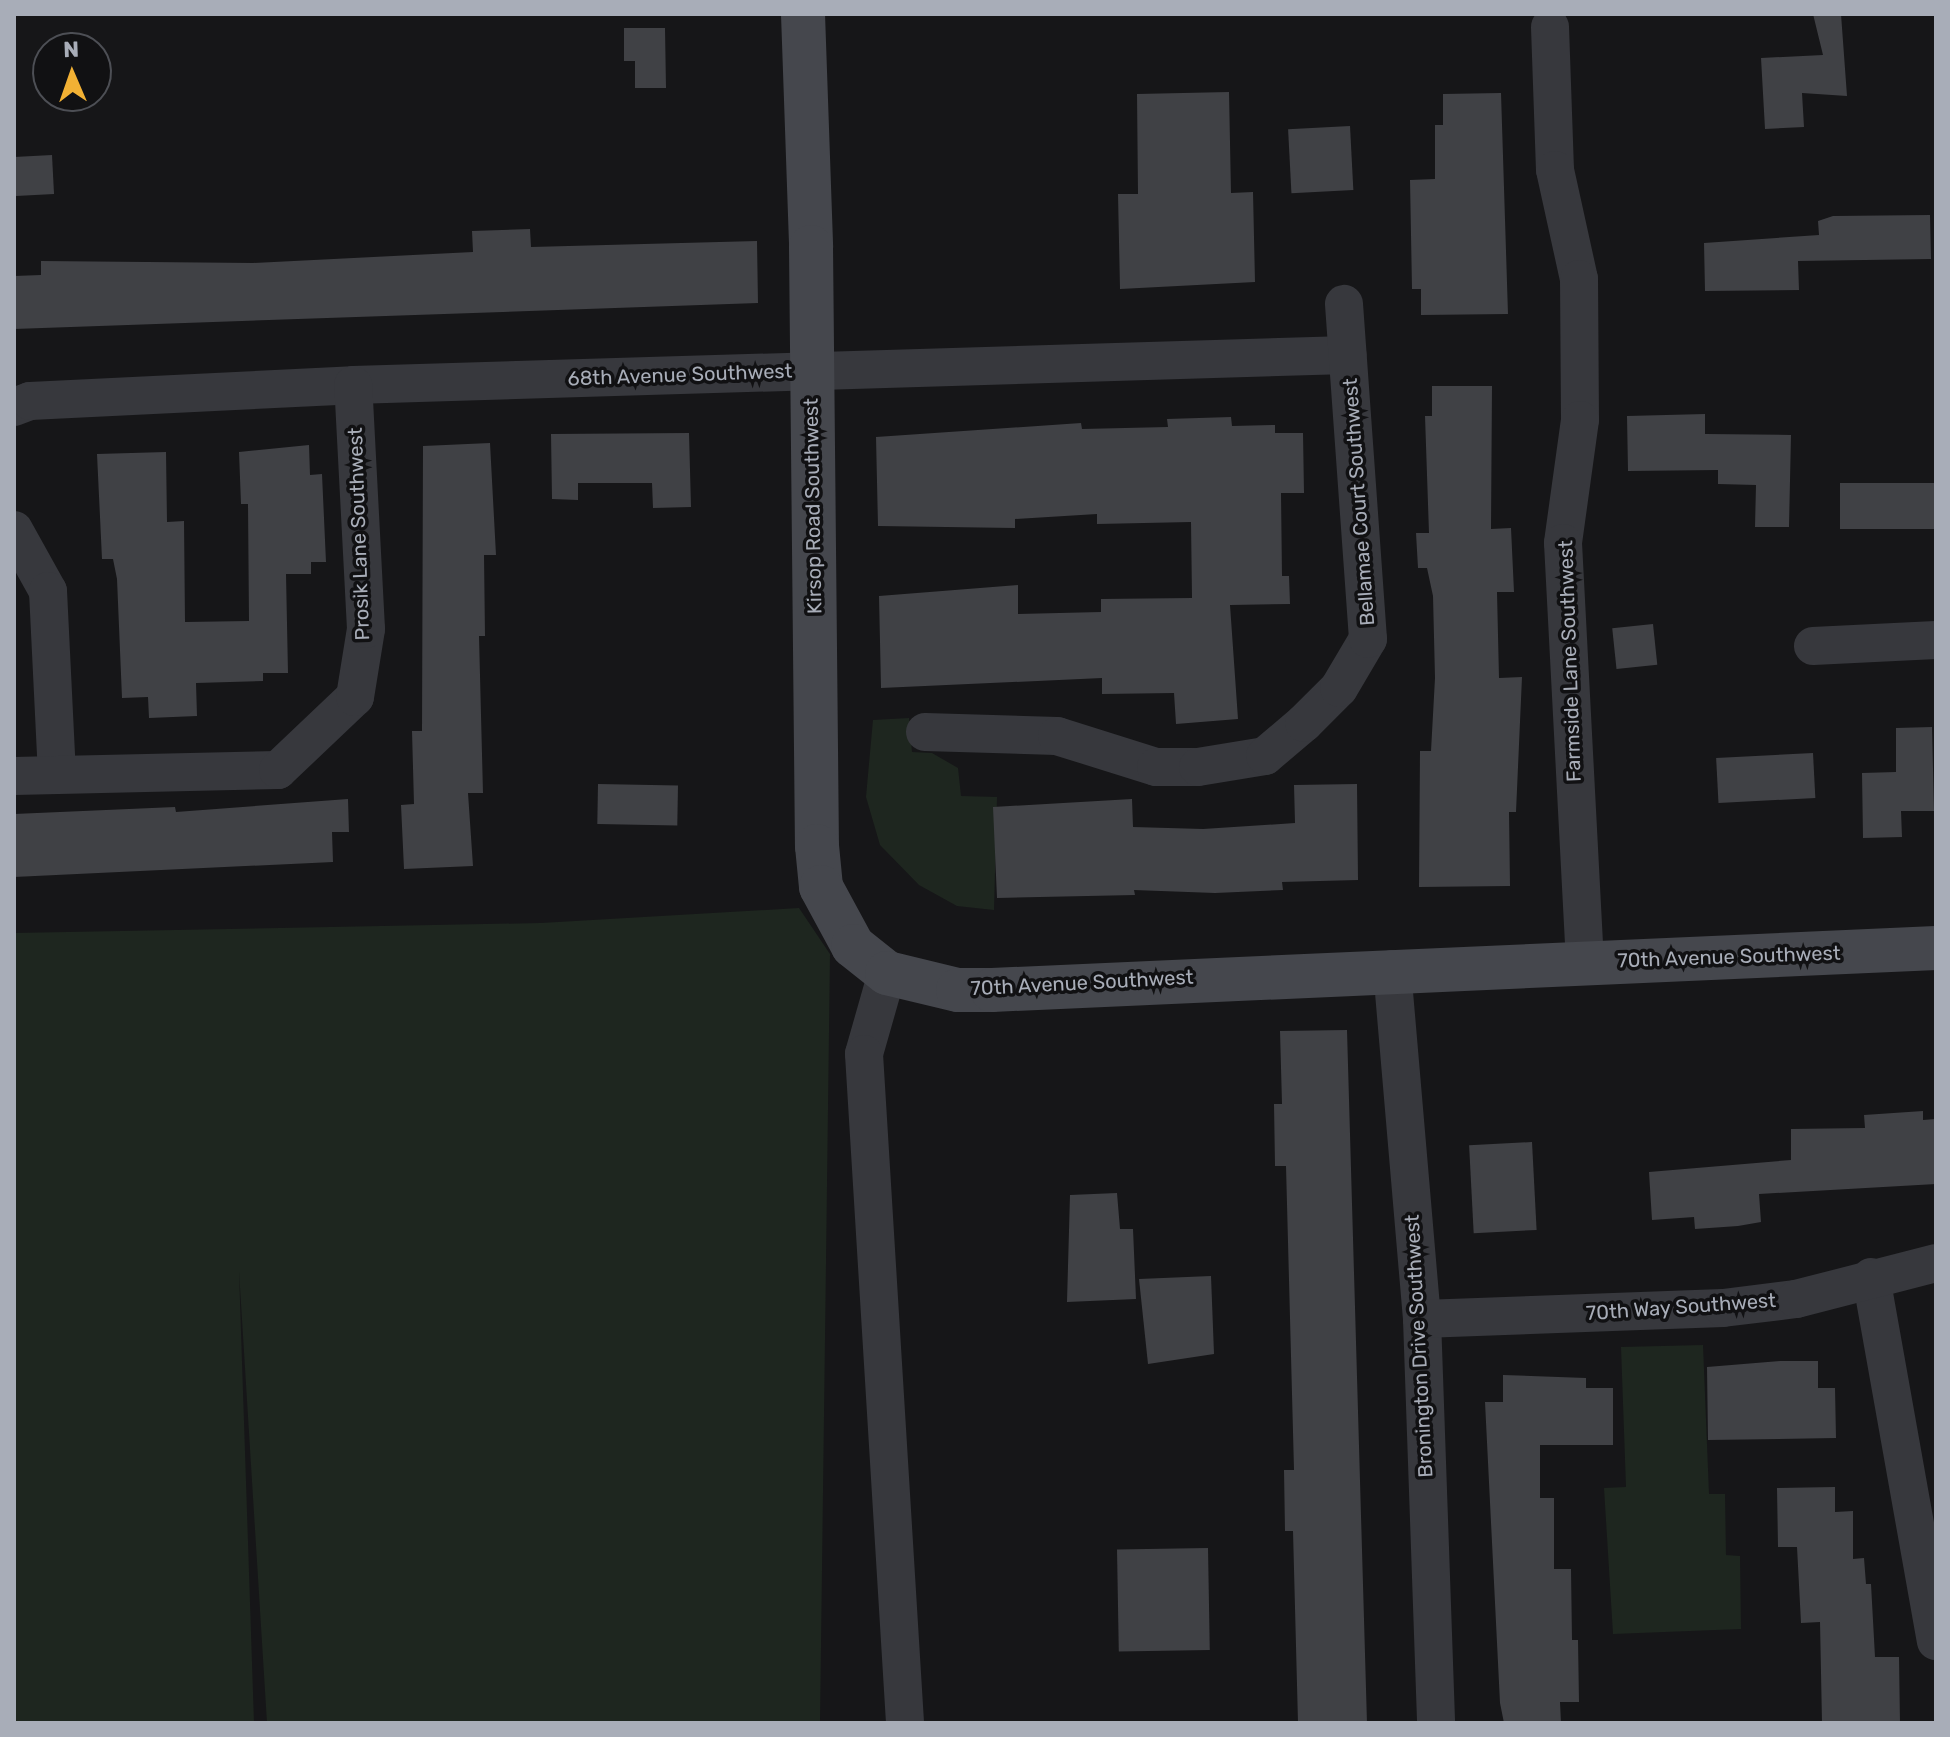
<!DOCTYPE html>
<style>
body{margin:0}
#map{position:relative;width:1950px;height:1737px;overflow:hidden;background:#161618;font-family:Rubik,sans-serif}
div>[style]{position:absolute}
.green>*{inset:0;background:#1e261f}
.building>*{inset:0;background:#404145;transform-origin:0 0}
.street>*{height:38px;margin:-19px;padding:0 19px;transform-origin:19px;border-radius:19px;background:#37383d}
.secondary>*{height:44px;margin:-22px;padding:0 22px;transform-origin:22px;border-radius:22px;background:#45474d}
span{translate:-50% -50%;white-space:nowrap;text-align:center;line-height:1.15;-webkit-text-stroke:7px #111113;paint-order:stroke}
.street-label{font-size:20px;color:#a8adb8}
.frame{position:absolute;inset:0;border:16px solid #a8adb8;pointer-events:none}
.north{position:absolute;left:32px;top:32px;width:80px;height:80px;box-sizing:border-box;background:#111113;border:2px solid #4d4f55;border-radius:50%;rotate:358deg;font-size:22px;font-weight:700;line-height:32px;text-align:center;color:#a8adb8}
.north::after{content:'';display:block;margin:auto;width:28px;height:36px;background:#f2b134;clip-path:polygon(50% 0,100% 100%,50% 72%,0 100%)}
</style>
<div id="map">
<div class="green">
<i style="clip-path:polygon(909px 718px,912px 752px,932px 753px,958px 768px,961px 796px,997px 797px,994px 910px,957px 906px,919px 885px,880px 845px,866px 797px,873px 720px)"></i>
<i style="clip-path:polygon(799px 908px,830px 954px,820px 1723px,267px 1723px,239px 1271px,254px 1723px,14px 1723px,14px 933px,541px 923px)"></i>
<i style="clip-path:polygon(1703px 1345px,1709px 1494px,1725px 1494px,1726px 1555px,1740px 1556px,1741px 1629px,1613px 1634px,1604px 1488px,1626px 1487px,1621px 1347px)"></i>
</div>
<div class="building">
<i style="clip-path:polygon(1813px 14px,1841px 14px,1847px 96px,1802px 93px,1804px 127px,1765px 129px,1761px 58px,1823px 55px)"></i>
<i style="clip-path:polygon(624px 28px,665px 28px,666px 88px,635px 88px,635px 61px,624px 61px)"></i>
<i style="clip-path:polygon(1229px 92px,1231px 193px,1253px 192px,1255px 282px,1120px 289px,1118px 194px,1138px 194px,1137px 94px)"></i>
<i style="clip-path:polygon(1501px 93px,1508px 314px,1421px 315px,1421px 289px,1412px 289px,1410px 180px,1435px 179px,1435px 125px,1443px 125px,1443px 94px)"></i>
<i style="left:1350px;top:126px;width:64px;height:62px;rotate:87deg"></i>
<i style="left:52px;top:155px;width:39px;height:38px;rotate:87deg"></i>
<i style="clip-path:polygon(1930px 215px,1931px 259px,1798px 261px,1799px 290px,1705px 291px,1704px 243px,1819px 235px,1818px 221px,1833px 216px)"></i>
<i style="clip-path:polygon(530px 229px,531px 247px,757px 241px,758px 303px,14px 329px,14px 276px,41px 275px,41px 261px,253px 263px,473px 252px,472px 231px)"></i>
<i style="clip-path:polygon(1432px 386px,1492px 386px,1491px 529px,1511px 528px,1514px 592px,1497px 592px,1499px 678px,1522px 677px,1516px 812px,1509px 812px,1510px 886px,1419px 887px,1420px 751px,1431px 751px,1435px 678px,1433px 596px,1427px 568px,1418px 568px,1416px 533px,1429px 533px,1425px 416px,1432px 416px)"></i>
<i style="clip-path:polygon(1705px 414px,1705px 434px,1791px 435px,1789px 527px,1755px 527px,1756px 485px,1718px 484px,1718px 470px,1628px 471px,1627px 416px)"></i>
<i style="clip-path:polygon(1231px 417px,1232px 426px,1275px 425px,1275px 433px,1303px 433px,1304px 493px,1281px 493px,1282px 576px,1289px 576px,1290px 604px,1230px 605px,1238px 719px,1176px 724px,1174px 693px,1102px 694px,1102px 678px,881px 688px,879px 596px,1018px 585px,1018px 614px,1101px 612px,1101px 599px,1192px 598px,1191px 522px,1097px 524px,1097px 514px,1015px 519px,1015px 528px,878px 526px,876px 437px,1081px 423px,1082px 429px,1168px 427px,1167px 419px)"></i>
<i style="clip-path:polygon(689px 433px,691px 507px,653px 508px,652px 483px,578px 483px,578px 500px,552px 499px,551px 434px)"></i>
<i style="clip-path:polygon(490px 443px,496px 555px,484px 555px,485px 636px,479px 636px,483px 793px,468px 793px,473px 866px,404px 869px,401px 805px,414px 804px,412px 731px,422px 731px,423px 446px)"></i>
<i style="clip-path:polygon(309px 445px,310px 475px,322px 474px,326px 562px,311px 562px,311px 574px,286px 574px,288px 673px,263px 673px,263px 681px,196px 683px,197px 716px,149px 718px,148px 697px,122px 698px,117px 579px,113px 559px,102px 559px,97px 454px,166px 452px,167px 522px,184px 521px,185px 622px,249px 621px,248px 504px,241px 504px,239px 452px)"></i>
<i style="left:1936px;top:483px;width:46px;height:96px;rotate:90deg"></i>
<i style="left:1653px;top:624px;width:41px;height:41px;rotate:84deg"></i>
<i style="clip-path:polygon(1932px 727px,1934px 811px,1901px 811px,1902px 837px,1863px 838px,1862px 773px,1896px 772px,1896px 728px)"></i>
<i style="left:1813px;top:753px;width:45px;height:97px;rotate:87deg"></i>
<i style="left:598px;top:784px;width:80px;height:40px;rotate:1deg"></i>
<i style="clip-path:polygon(1357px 784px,1358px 880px,1282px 882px,1283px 890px,1215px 893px,1134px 890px,1135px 895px,997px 898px,993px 807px,1132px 799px,1133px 827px,1203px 829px,1295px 823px,1294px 785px)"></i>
<i style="clip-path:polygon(348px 799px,349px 832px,332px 832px,333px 862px,14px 877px,14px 814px,175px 807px,176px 812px)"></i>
<i style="clip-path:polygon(1347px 1030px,1367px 1723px,1298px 1723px,1293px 1531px,1285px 1531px,1284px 1470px,1294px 1470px,1286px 1166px,1275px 1166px,1274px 1104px,1282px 1104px,1280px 1031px)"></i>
<i style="clip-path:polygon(1923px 1111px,1923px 1120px,1936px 1119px,1936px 1184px,1759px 1194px,1761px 1222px,1738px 1226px,1695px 1229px,1694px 1217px,1652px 1220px,1649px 1172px,1791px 1160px,1791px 1129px,1865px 1128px,1864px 1115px)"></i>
<i style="left:1532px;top:1142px;width:88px;height:63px;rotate:87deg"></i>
<i style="clip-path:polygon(1117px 1193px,1120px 1229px,1133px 1229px,1136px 1299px,1067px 1302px,1070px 1195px)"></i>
<i style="clip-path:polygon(1211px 1276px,1214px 1354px,1148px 1364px,1139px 1279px)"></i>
<i style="clip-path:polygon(1780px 1361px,1818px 1361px,1818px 1388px,1835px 1388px,1836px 1438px,1708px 1440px,1707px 1367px)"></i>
<i style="clip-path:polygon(1503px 1375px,1586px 1378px,1586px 1388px,1613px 1388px,1613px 1445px,1540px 1445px,1540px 1498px,1554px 1498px,1554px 1569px,1571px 1569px,1572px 1640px,1578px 1640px,1579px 1702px,1560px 1702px,1561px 1723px,1504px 1723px,1500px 1703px,1485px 1402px,1503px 1402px)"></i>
<i style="clip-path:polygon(1835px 1487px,1835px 1512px,1853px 1511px,1853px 1559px,1864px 1558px,1866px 1584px,1871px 1584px,1875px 1657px,1899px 1657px,1900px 1723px,1822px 1723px,1820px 1622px,1801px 1623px,1797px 1547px,1778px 1547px,1777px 1488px)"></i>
<i style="left:1208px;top:1548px;width:102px;height:91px;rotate:89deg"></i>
</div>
<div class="street">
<i style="left:1550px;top:27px;width:143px;rotate:88deg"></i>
<i style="left:1555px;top:170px;width:112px;rotate:77.6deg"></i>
<i style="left:1579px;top:279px;width:141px;rotate:89.6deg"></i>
<i style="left:1580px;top:420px;width:124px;rotate:97.9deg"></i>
<i style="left:1563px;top:543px;width:421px;rotate:87deg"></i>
<i style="left:14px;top:407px;width:17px;rotate:-21deg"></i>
<i style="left:30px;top:401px;width:323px;rotate:-2.8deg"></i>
<i style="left:353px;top:385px;width:995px;rotate:-1.73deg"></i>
<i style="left:14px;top:530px;width:70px;rotate:60.9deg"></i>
<i style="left:48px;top:591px;width:183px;rotate:87.2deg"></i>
<i style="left:1813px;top:646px;width:123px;rotate:-2.8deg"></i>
<i style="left:925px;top:732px;width:132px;rotate:1.7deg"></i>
<i style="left:1057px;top:736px;width:104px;rotate:17.4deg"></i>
<i style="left:1156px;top:767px;width:42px"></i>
<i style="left:1198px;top:767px;width:68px;rotate:-9.3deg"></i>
<i style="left:1265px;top:756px;width:51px;rotate:-40.2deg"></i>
<i style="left:1304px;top:723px;width:49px;rotate:-45deg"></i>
<i style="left:1339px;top:688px;width:57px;rotate:-59.4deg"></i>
<i style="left:1368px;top:639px;width:336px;rotate:-94.1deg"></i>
<i style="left:14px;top:776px;width:264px;rotate:-1.3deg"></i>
<i style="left:278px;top:770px;width:106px;rotate:-43.5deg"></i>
<i style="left:355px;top:697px;width:69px;rotate:-80.8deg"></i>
<i style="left:366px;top:629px;width:244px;rotate:-93deg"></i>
<i style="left:1392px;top:969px;width:351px;rotate:85.1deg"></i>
<i style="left:1422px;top:1319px;width:404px;rotate:88deg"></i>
<i style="left:887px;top:973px;width:84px;rotate:105.9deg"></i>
<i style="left:864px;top:1054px;width:670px;rotate:86.49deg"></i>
<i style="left:1871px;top:1277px;width:370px;rotate:79.9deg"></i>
<i style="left:1422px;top:1319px;width:301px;rotate:-2.1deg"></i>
<i style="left:1723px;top:1308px;width:74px;rotate:-7deg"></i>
<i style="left:1796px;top:1299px;width:145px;rotate:-14.4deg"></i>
</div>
<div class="secondary">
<i style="left:803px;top:14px;width:233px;rotate:88deg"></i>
<i style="left:811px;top:247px;width:599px;rotate:89.43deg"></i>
<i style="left:817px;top:846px;width:41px;rotate:84.4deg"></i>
<i style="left:821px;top:887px;width:67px;rotate:61.5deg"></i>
<i style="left:853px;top:946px;width:43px;rotate:38.5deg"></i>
<i style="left:887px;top:973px;width:73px;rotate:13.5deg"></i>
<i style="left:958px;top:990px;width:34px"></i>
<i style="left:992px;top:990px;width:945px;rotate:-2.55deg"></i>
</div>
<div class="street-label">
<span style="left:680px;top:375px;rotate:-2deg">68th Avenue Southwest</span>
<span style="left:1359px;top:502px;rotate:-94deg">Bellamae Court Southwest</span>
<span style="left:813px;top:506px;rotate:-91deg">Kirsop Road Southwest</span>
<span style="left:359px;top:534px;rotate:-92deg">Prosik Lane Southwest</span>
<span style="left:1570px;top:661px;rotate:-92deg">Farmside Lane Southwest</span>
<span style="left:1729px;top:957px;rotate:-2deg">70th Avenue Southwest</span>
<span style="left:1082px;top:983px;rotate:-3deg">70th Avenue Southwest</span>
<span style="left:1681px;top:1307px;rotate:-4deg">70th Way Southwest</span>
<span style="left:1419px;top:1346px;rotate:-93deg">Bronington Drive Southwest</span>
</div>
<div class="frame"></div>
<div class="north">N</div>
</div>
